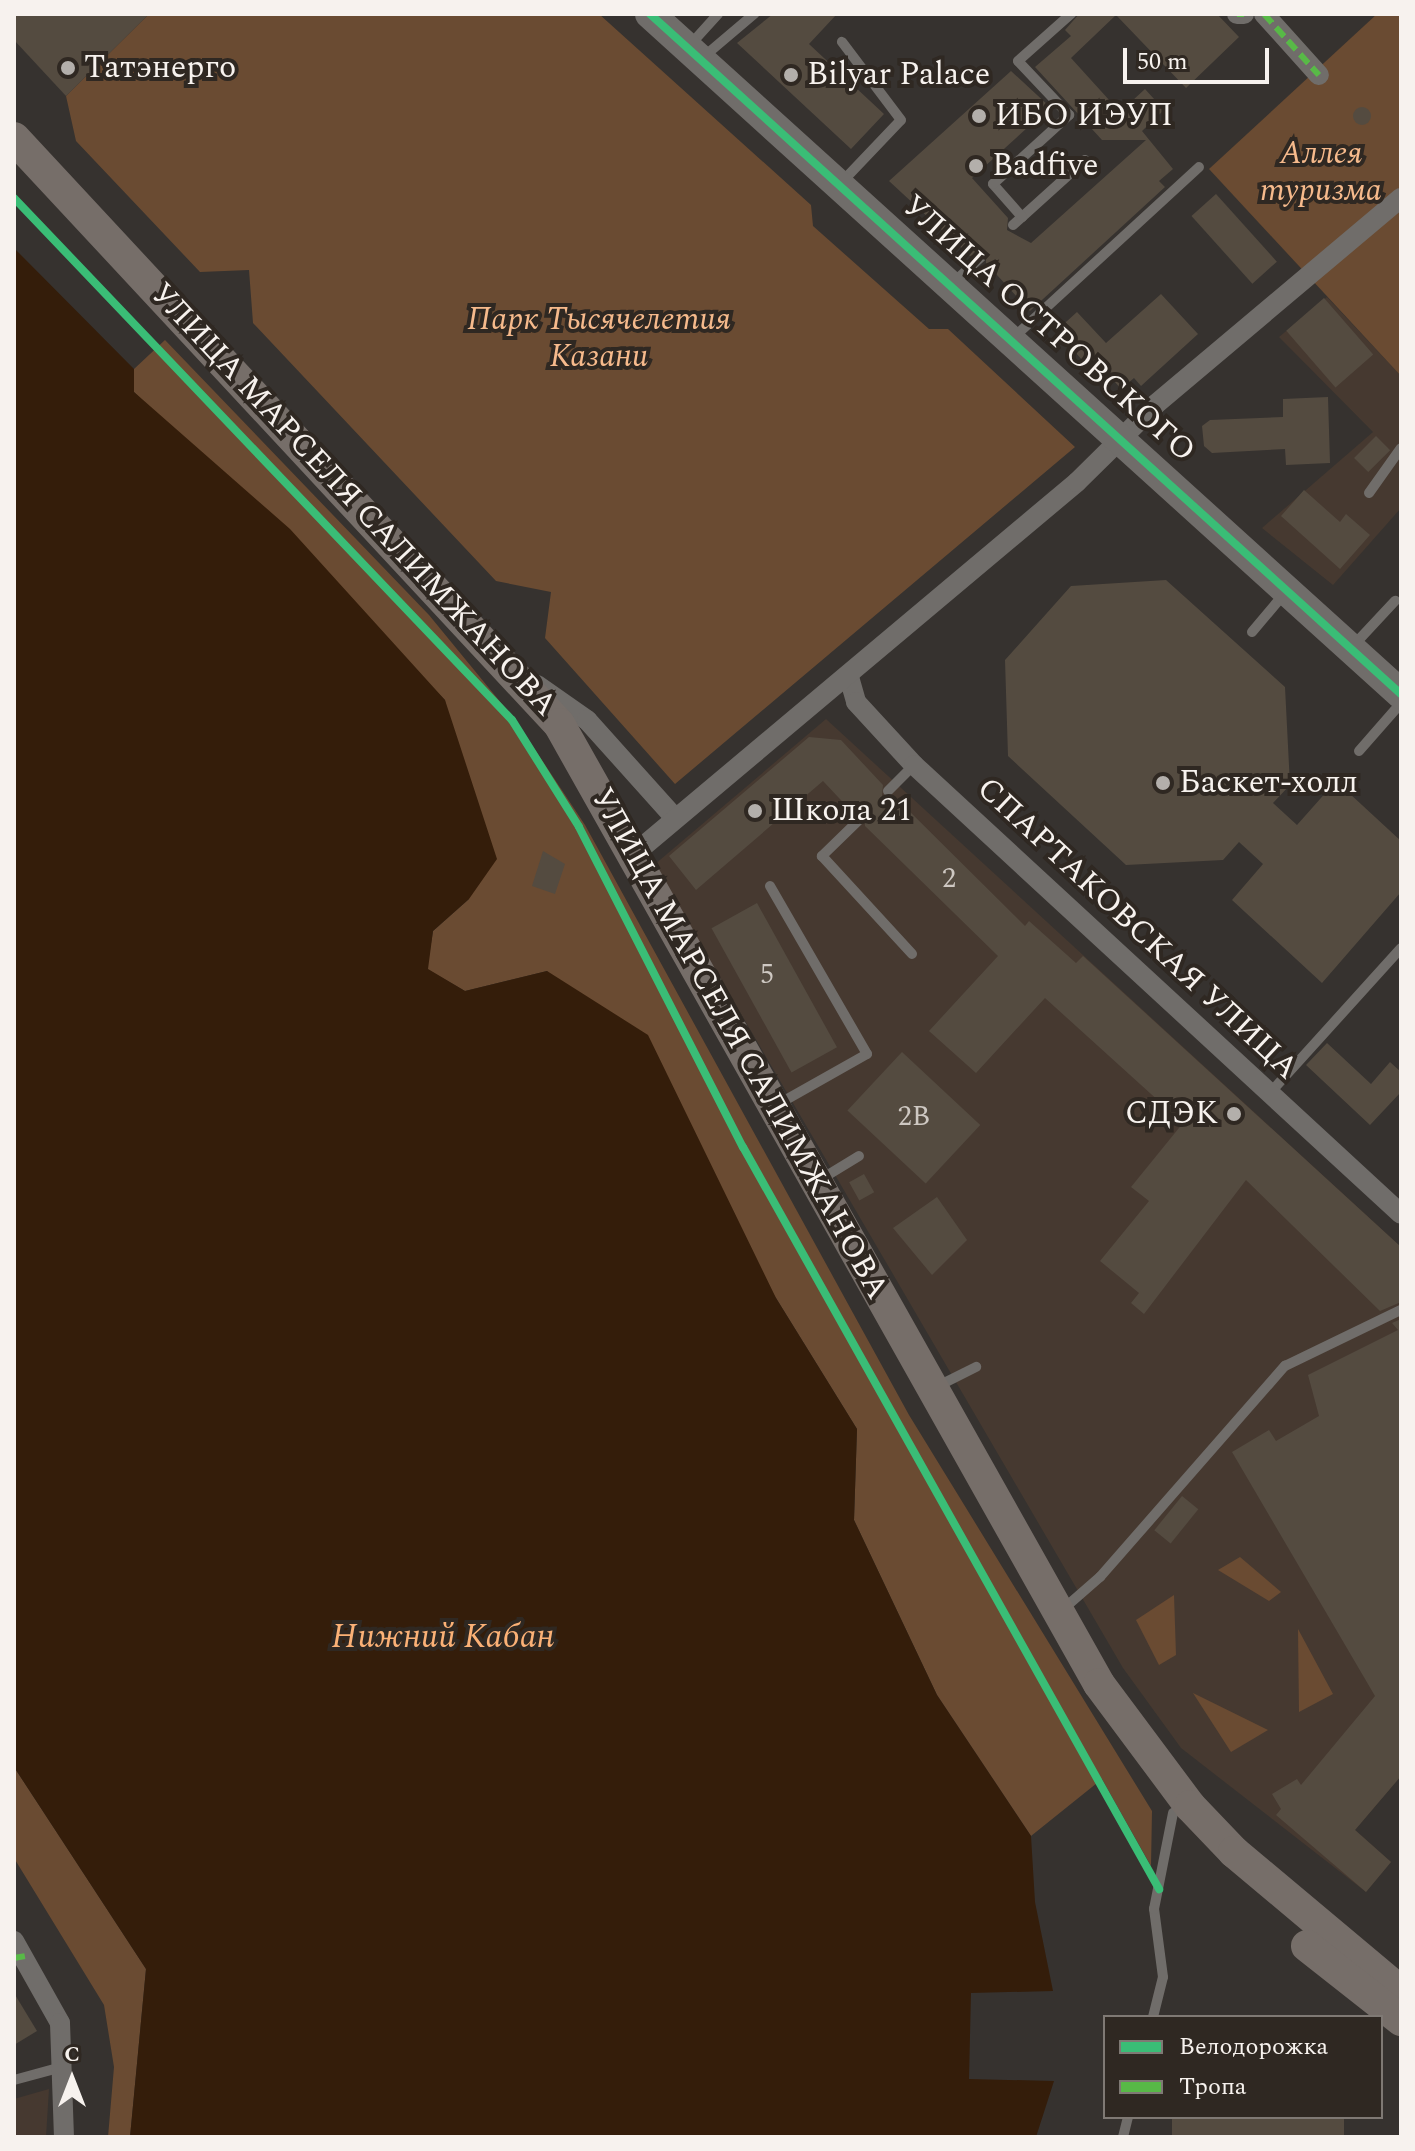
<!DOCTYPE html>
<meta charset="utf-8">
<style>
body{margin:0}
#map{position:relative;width:1415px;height:2151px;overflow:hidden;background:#36322f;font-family:Spectral,serif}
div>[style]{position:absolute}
.built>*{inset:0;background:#463930}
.green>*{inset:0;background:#6a4b32}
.water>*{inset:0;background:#341d0a}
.building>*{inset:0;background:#544b40;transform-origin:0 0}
.round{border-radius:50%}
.lane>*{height:10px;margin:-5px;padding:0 5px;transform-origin:5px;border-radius:5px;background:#706d6a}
.street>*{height:20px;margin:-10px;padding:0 10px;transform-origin:10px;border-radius:10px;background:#706d6a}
.secondary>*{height:30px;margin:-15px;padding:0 15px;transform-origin:15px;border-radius:15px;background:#706d6a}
.primary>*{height:32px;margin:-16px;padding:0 16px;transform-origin:16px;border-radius:16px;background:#766e69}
.quiet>*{height:6px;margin-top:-3px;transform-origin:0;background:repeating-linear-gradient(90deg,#58b947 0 12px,transparent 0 18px)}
.cycleway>*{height:8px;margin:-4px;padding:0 4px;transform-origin:4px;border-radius:4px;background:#3abd76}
.dots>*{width:22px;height:22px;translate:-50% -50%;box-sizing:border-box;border:4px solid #2f2822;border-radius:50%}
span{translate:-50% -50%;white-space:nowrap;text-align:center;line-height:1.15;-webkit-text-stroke:8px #2f2822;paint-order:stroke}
.number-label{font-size:28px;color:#cec8c2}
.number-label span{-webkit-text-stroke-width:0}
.poi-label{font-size:32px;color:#f7f2ee}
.left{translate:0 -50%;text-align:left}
.right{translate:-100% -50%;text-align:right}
.park-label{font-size:32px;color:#f6ba8c;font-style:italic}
.street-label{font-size:32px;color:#f7f2ee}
.water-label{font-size:34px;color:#fbb176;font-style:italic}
.frame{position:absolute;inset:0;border:16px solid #f7f2ee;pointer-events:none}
.legend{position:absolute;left:1103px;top:2015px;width:280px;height:104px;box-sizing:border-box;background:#2f2822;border:2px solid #7f7974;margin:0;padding:10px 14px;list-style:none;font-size:24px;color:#f7f2ee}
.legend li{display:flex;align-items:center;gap:16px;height:40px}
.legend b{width:40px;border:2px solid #7f7974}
.north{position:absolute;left:32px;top:2039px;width:80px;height:80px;-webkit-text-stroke:6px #2f2822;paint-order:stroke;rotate:0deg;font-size:22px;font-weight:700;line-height:32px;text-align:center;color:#f7f2ee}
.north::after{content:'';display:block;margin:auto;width:28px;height:36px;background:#f7f2ee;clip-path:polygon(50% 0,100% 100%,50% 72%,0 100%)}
.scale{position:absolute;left:1123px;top:48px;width:146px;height:36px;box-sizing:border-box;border:4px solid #f7f2ee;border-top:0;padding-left:10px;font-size:24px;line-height:28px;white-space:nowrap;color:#f7f2ee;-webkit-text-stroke:6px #2f2822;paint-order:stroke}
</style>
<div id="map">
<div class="built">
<i style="clip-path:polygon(1327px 297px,1401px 376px,1401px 508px,1333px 585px,1262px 528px,1373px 432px,1279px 337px)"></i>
<i style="clip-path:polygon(826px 719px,1401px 1247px,1401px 1776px,1355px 1830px,1391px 1862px,1366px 1892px,1181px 1748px,1123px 1668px,654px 865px)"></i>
<i style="clip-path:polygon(49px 2089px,46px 2137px,14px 2137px,14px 2099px)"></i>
</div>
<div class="green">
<i style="clip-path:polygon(149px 14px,599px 14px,811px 205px,813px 226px,929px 329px,948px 329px,1075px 447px,675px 784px,545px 638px,551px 592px,496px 581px,253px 323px,249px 270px,200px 272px,76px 141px,66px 96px)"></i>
<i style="clip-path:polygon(1377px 14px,1401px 14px,1401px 376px,1209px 169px)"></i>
<i style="clip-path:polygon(165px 340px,429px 615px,516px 721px,585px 825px,909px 1415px,1152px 1811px,1151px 1866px,1102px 1779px,1031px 1836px,937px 1695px,854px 1520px,857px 1429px,776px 1298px,547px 971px,465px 991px,427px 969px,433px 931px,469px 899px,445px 700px,134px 392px,134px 369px)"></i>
<i style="clip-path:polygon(1240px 1557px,1281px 1592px,1269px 1601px,1218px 1570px)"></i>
<i style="clip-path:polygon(1174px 1595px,1176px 1655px,1159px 1665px,1136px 1620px)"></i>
<i style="clip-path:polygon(1298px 1629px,1333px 1694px,1299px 1712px)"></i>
<i style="clip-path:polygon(1193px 1693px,1268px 1730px,1231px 1752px)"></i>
<i style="clip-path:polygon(14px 1767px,146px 1969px,130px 2137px,108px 2137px,114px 2067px,104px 2005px,14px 1858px)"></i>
</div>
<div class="water">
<i style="clip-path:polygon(14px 248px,134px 369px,134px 392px,290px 529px,445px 700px,497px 859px,469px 899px,433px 931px,428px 969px,465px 991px,547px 971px,648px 1035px,776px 1298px,857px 1429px,854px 1520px,937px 1695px,1031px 1836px,1035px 1902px,1053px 1991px,971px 1993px,969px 2079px,1054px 2081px,1036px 2137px,130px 2137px,146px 1969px,14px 1767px)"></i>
</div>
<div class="building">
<i style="clip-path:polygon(14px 14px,149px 14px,66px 96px,14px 40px)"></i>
<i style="clip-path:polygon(773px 14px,837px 14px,809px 44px,884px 114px,851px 149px,737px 43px)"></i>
<i style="clip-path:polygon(1079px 14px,1217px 14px,1239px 37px,1186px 88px,1116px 15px,1071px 58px,1120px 112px,1145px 89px,1164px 110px,1142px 131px,1173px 169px,1159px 181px,1165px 187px,1030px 311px,986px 263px,986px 251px,970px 256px,889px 181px,1011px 71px,1050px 107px,972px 178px,1008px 218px,1007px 230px,1031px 243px,1146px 140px,1102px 140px,1035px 67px,1071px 36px,1065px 30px)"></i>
<i class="round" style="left:1353px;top:107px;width:18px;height:18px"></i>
<i style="left:1216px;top:194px;width:91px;height:33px;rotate:48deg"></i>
<i style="clip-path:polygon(1161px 294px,1198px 334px,1141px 386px,1134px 378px,1121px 389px,1109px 375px,1102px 382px,1056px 331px,1077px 312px,1106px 343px)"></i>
<i style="left:1324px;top:298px;width:75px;height:50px;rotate:49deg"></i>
<i style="clip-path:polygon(1328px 397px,1330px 463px,1286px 465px,1285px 449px,1212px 453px,1204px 446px,1202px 426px,1210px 420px,1283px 417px,1283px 399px)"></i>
<i style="left:1376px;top:436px;width:20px;height:31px;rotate:45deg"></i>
<i style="clip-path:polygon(1304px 490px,1340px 522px,1346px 514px,1370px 535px,1340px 569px,1281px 516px)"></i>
<i style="clip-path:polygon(1166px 580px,1285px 687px,1290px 785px,1273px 803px,1297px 825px,1336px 781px,1401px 841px,1401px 892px,1322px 983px,1232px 900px,1263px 864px,1239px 842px,1223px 860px,1126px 865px,1008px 756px,1005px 660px,1071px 586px)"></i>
<i style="clip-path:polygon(809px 737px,841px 740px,883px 785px,882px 796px,894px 796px,1025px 926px,1029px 921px,1076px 963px,1083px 956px,1401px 1247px,1401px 1302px,1380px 1311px,1246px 1180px,1144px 1314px,1131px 1303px,1139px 1293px,1100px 1261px,1149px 1201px,1131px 1187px,1183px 1123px,1045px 998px,976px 1073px,929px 1031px,998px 956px,865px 826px,864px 814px,854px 814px,823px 781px,696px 890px,669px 856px)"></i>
<i style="clip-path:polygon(543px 851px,565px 864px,555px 894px,532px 886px)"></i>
<i style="left:757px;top:903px;width:165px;height:52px;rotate:61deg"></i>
<i style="clip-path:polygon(1327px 1043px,1371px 1084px,1390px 1062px,1401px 1072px,1401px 1092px,1370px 1125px,1306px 1065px)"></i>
<i style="left:902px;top:1052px;width:107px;height:80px;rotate:43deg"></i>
<i style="left:864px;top:1174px;width:21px;height:17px;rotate:61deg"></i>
<i style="clip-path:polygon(937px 1197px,967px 1240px,932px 1275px,893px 1228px)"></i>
<i style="clip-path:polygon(1401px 1319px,1401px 1776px,1355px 1830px,1391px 1862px,1366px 1892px,1276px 1815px,1281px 1809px,1272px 1794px,1297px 1779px,1301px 1785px,1375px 1696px,1232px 1452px,1269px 1430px,1276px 1441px,1319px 1416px,1308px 1375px,1398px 1330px,1392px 1323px)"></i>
<i style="left:1182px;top:1496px;width:21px;height:44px;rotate:39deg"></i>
<i style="clip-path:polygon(14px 1993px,37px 2031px,14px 2045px)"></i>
<i style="left:1172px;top:2117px;width:172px;height:20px"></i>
</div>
<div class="lane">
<i style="left:690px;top:45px;width:42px;rotate:-47.9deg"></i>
<i style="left:701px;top:59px;width:70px;rotate:-40.3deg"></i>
<i style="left:840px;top:184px;width:88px;rotate:-46.4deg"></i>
<i style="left:901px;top:120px;width:98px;rotate:-127.1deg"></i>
<i style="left:1022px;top:217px;width:85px;rotate:-42.1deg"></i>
<i style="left:1013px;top:225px;width:12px;rotate:-42deg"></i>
<i style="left:1022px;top:217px;width:44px;rotate:-131.3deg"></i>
<i style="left:993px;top:184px;width:103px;rotate:-42.2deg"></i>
<i style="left:1069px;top:115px;width:74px;rotate:-133.4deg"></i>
<i style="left:1018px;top:61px;width:71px;rotate:-41.6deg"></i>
<i style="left:952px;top:284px;width:40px;rotate:-43deg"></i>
<i style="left:1012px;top:339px;width:254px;rotate:-42.6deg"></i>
<i style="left:1369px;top:493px;width:55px;rotate:-54.6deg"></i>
<i style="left:1252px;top:632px;width:50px;rotate:-49.9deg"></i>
<i style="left:1353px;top:646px;width:62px;rotate:-47deg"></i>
<i style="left:1359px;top:751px;width:64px;rotate:-48.8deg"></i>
<i style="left:888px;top:791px;width:37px;rotate:-45deg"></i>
<i style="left:859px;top:820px;width:52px;rotate:135.8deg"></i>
<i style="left:822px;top:856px;width:133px;rotate:47.4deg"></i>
<i style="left:770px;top:886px;width:194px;rotate:60deg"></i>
<i style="left:867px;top:1054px;width:103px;rotate:150.5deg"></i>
<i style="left:1270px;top:1093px;width:195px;rotate:-47.9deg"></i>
<i style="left:818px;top:1181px;width:48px;rotate:-31.4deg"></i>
<i style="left:936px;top:1387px;width:45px;rotate:-26.6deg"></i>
<i style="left:1061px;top:1611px;width:52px;rotate:-41.1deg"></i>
<i style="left:1100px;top:1577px;width:281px;rotate:-48.8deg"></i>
<i style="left:1285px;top:1366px;width:129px;rotate:-25.8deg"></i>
<i style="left:1153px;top:2017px;width:41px;rotate:-76deg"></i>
<i style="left:1163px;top:1977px;width:69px;rotate:-97.5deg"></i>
<i style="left:1154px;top:1909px;width:98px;rotate:-78.8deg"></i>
<i style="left:14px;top:2080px;width:50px;rotate:-15.2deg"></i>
<i style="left:1123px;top:2137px;width:21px;rotate:-76deg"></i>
</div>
<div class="street">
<i style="left:1237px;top:14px;width:7px"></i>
<i style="left:1264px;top:14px;width:82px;rotate:48deg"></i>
<i style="left:849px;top:677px;width:26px;rotate:74deg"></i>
<i style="left:856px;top:702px;width:86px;rotate:47.4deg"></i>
<i style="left:914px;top:765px;width:662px;rotate:42.68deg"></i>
<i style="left:537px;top:685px;width:61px;rotate:35deg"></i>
<i style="left:587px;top:720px;width:130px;rotate:48.1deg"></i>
<i style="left:634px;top:854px;width:578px;rotate:-40.02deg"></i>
<i style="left:1077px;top:482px;width:111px;rotate:-44.6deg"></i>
<i style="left:1156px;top:404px;width:320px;rotate:-40.1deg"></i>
<i style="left:14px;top:1941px;width:94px;rotate:60.7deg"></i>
<i style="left:60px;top:2023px;width:114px;rotate:88deg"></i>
</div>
<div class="secondary">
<i style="left:650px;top:14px;width:1013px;rotate:42.16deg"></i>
</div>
<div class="primary">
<i style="left:14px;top:138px;width:800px;rotate:47.08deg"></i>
<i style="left:559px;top:724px;width:1101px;rotate:60.64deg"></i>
<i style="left:1099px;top:1684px;width:152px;rotate:53.3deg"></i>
<i style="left:1190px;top:1806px;width:64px;rotate:46.3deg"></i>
<i style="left:1234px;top:1852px;width:218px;rotate:40deg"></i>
<i style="left:1307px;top:1946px;width:120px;rotate:38.2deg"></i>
</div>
<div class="quiet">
<i style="left:1237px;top:14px;width:7px"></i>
<i style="left:1264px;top:14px;width:82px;rotate:48deg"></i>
<i style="left:14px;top:1958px;width:11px;rotate:-10deg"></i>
</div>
<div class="cycleway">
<i style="left:650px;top:14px;width:1013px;rotate:42.16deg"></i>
<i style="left:14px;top:198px;width:721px;rotate:46.35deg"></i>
<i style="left:512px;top:720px;width:126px;rotate:57.9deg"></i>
<i style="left:579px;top:827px;width:360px;rotate:62.9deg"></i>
<i style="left:743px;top:1147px;width:851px;rotate:60.72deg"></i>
</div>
<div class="dots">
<i style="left:68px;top:68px;background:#b3afab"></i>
<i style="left:791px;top:75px;background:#b3afab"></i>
<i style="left:979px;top:116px;background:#b3afab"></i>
<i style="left:976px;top:166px;background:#b3afab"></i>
<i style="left:1163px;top:783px;background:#b3afab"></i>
<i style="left:755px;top:811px;background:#b3afab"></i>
<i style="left:1234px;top:1114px;background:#b3afab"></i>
</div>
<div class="number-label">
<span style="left:949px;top:879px">2</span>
<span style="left:767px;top:975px">5</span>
<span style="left:914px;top:1117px">2В</span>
</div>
<div class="poi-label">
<span class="left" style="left:84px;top:68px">Татэнерго</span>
<span class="left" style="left:807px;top:75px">Bilyar Palace</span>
<span class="left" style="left:995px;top:116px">ИБО ИЭУП</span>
<span class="left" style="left:992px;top:166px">Badfive</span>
<span class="left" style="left:1179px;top:783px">Баскет-холл</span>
<span class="left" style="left:771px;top:811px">Школа 21</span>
<span class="right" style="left:1218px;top:1114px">СДЭК</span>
</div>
<div class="park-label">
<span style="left:1321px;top:173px">Аллея<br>туризма</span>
<span style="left:599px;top:339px">Парк Тысячелетия<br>Казани</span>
</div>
<div class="street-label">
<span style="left:1048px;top:329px;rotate:42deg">УЛИЦА ОСТРОВСКОГО</span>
<span style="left:353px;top:500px;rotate:47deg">УЛИЦА МАРСЕЛЯ САЛИМЖАНОВА</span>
<span style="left:1137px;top:929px;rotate:43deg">СПАРТАКОВСКАЯ УЛИЦА</span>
<span style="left:739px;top:1044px;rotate:61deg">УЛИЦА МАРСЕЛЯ САЛИМЖАНОВА</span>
</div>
<div class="water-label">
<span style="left:443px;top:1638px">Нижний Кабан</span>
</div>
<div class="frame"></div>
<ul class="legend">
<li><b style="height:10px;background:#3abd76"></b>Велодорожка</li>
<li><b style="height:10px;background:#58b947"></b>Тропа</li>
</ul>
<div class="north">С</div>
<div class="scale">50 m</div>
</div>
